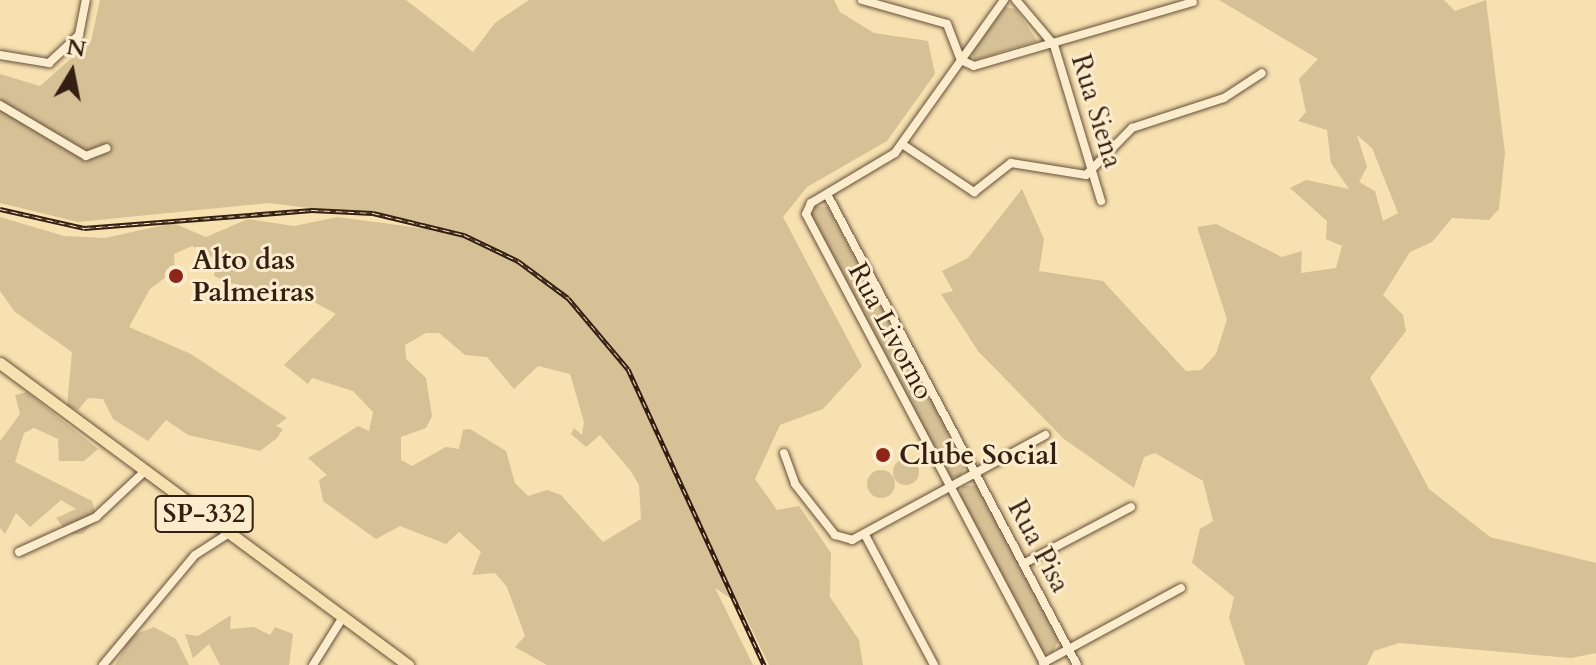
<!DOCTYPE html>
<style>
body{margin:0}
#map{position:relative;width:1596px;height:665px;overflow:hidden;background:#f7e1b0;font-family:Cardo,serif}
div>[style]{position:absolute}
.green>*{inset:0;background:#d6c095}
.round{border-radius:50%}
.roads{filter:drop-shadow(0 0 2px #65503a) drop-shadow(0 0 2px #65503a)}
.minor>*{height:8px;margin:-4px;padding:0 4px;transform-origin:4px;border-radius:4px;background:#faeccc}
.major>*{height:11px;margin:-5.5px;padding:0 5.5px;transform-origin:5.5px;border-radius:5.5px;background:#f7e1b0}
.rail>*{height:5px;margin-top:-2.5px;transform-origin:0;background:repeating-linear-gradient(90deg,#faeccc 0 6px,#342012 0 12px);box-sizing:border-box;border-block:2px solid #342012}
.dots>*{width:22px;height:22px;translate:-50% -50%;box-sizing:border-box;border:4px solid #faeccc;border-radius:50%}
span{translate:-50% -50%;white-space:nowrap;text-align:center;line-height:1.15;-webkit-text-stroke:6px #faeccc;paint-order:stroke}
.shield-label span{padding:2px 6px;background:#faeccc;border:2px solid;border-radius:6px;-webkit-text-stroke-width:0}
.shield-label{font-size:26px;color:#342012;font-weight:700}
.street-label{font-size:28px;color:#342012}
.poi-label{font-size:28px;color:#342012;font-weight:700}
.left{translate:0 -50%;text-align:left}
.north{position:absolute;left:32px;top:32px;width:80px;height:80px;-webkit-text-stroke:6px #faeccc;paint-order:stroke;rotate:10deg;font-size:22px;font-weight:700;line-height:32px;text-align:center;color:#342012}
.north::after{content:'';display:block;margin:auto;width:28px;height:36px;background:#342012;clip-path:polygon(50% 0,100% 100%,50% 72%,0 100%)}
</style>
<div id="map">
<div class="green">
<i style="clip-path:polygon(evenodd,100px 0,406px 0,473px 52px,495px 23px,529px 0,834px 0,840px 12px,874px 33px,928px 41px,935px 74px,887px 141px,807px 187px,783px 217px,862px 366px,823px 409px,780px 425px,755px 479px,777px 510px,799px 506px,831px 553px,830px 597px,859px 640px,863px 665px,769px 665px,740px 605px,715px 588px,753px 665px,547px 665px,515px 647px,525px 636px,507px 587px,495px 573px,472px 575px,481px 552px,459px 532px,446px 544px,400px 526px,376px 539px,323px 501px,319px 480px,327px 475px,308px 458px,358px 426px,369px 431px,373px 412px,353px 391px,312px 378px,308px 384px,284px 365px,336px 314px,307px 298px,230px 283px,214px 276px,217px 260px,192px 246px,174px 254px,175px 270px,150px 289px,129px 327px,191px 354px,287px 418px,276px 426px,283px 429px,277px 438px,260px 451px,188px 435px,166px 420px,148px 441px,113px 419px,103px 399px,88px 398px,78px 410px,67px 406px,72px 352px,15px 312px,0 291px,0 217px,64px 236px,105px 238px,173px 223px,206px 237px,248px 219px,294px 226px,338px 217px,420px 228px,423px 222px,269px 203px,78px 222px,0 203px,0 74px,40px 86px,91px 41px,100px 0,426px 333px,439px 333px,465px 355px,487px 357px,514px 389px,538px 366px,570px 374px,584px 422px,582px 435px,574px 428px,571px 434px,586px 447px,600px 435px,630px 470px,639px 485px,641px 519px,603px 542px,561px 495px,547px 490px,528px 496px,515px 483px,506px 451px,470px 429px,463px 430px,459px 449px,446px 447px,412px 466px,401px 460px,401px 437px,426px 428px,432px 416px,426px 378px,406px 359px,405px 345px,426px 333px)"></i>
<i style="clip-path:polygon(evenodd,1219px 0,1444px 0,1455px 11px,1486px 0,1505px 153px,1499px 209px,1489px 220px,1452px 218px,1432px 242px,1410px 252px,1383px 295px,1403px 315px,1406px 331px,1370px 378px,1429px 489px,1490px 537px,1596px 563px,1596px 653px,1571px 658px,1399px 643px,1374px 651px,1367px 665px,1245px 665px,1229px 618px,1234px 597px,1192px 563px,1200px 529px,1213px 521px,1203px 481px,1155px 453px,1144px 457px,1134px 488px,1064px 439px,978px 351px,941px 294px,953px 291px,942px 271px,968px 258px,1022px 189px,1044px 239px,1039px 271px,1103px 281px,1186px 371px,1201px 370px,1216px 354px,1227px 319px,1197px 227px,1216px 224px,1282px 257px,1302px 251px,1301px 273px,1336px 268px,1342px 246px,1326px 239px,1327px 221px,1290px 188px,1306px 180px,1349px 189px,1331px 163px,1327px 130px,1298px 121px,1306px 112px,1299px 79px,1318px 59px,1219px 0,1357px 135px,1372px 148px,1398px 213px,1383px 221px,1375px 191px,1359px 182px,1367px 167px,1357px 135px)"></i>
<i style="clip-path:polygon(1005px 7px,1016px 9px,1037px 41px,975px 60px,972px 53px)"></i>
<i style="clip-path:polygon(814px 206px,828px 207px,966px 465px,959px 478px,950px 477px,810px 216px)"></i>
<i style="clip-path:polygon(27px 392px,98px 449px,84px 461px,59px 461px,58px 439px,34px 428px,24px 433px,15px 462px,92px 501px,97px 519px,83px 534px,69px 534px,56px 518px,76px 509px,61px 500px,30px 527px,16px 513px,5px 534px,0 528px,0 441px,20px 414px,15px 395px)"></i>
<i class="round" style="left:893px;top:459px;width:26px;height:26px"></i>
<i class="round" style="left:867px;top:470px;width:28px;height:28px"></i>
<i style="clip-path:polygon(977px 485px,1059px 639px,1052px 654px,1042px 651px,959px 495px,962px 486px)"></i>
<i style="clip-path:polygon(231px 615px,230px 629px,254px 627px,270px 635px,275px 627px,293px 634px,289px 665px,220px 665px,209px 644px,193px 658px,185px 634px,198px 636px)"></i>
<i style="clip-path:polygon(154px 627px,176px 639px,189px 665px,115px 665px,131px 636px)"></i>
</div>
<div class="roads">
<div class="minor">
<i style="left:862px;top:0;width:88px;rotate:15.8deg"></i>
<i style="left:947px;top:24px;width:39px;rotate:69deg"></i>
<i style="left:961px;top:60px;width:14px;rotate:25deg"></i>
<i style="left:974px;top:66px;width:228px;rotate:-16.3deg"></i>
<i style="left:1004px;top:0;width:188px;rotate:125.5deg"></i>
<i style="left:895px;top:153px;width:98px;rotate:149.2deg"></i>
<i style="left:811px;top:203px;width:12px;rotate:114deg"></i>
<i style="left:806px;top:214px;width:510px;rotate:62.08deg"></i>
<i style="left:1016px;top:0;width:59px;rotate:49.8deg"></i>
<i style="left:1054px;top:45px;width:163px;rotate:73.2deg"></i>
<i style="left:0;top:55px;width:50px;rotate:9.3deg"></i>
<i style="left:49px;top:63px;width:41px;rotate:-43deg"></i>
<i style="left:79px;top:35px;width:36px;rotate:-79deg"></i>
<i style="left:0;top:105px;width:100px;rotate:30.7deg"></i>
<i style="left:86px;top:156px;width:22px;rotate:-21deg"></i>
<i style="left:902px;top:144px;width:87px;rotate:33.7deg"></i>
<i style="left:974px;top:192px;width:47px;rotate:-38.1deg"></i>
<i style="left:1011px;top:163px;width:76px;rotate:9.1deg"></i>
<i style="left:1086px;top:175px;width:66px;rotate:-45.6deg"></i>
<i style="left:1132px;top:128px;width:97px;rotate:-18.1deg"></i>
<i style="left:1224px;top:98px;width:45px;rotate:-33.3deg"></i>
<i style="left:827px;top:194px;width:533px;rotate:62.04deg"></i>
<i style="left:784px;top:453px;width:33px;rotate:70deg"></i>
<i style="left:795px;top:484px;width:65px;rotate:51.9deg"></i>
<i style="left:835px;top:535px;width:18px;rotate:16deg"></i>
<i style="left:852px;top:540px;width:220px;rotate:-28.5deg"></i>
<i style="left:865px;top:535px;width:147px;rotate:62deg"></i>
<i style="left:19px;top:552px;width:85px;rotate:-24.4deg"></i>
<i style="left:96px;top:517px;width:67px;rotate:-43.2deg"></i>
<i style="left:1023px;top:564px;width:122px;rotate:-27.8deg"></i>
<i style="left:1043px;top:663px;width:157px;rotate:-28.5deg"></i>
<i style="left:103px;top:665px;width:143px;rotate:-50.1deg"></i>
<i style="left:195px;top:555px;width:40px;rotate:-32.9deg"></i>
<i style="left:313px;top:665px;width:57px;rotate:-58deg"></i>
</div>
<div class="major">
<i style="left:0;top:363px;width:508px;rotate:36.51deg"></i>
</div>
</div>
<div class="rail">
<i style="left:0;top:209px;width:86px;rotate:12.7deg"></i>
<i style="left:84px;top:228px;width:229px;rotate:-4.5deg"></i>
<i style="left:312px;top:210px;width:61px;rotate:2.8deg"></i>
<i style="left:373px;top:213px;width:94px;rotate:13.6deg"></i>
<i style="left:464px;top:235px;width:60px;rotate:25.7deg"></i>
<i style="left:518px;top:261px;width:62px;rotate:36.5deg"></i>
<i style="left:568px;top:298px;width:93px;rotate:49.8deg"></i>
<i style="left:628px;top:369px;width:326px;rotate:65.3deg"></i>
</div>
<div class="dots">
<i style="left:176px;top:276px;background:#8f2418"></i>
<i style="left:883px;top:455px;background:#8f2418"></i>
</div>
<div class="shield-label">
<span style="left:204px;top:514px">SP-332</span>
</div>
<div class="street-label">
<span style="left:1097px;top:111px;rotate:73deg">Rua Siena</span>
<span style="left:891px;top:331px;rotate:62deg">Rua Livorno</span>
<span style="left:1039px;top:546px;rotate:62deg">Rua Pisa</span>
</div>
<div class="poi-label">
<span class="left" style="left:192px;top:276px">Alto das<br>Palmeiras</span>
<span class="left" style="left:899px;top:455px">Clube Social</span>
</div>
<div class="north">N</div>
</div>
